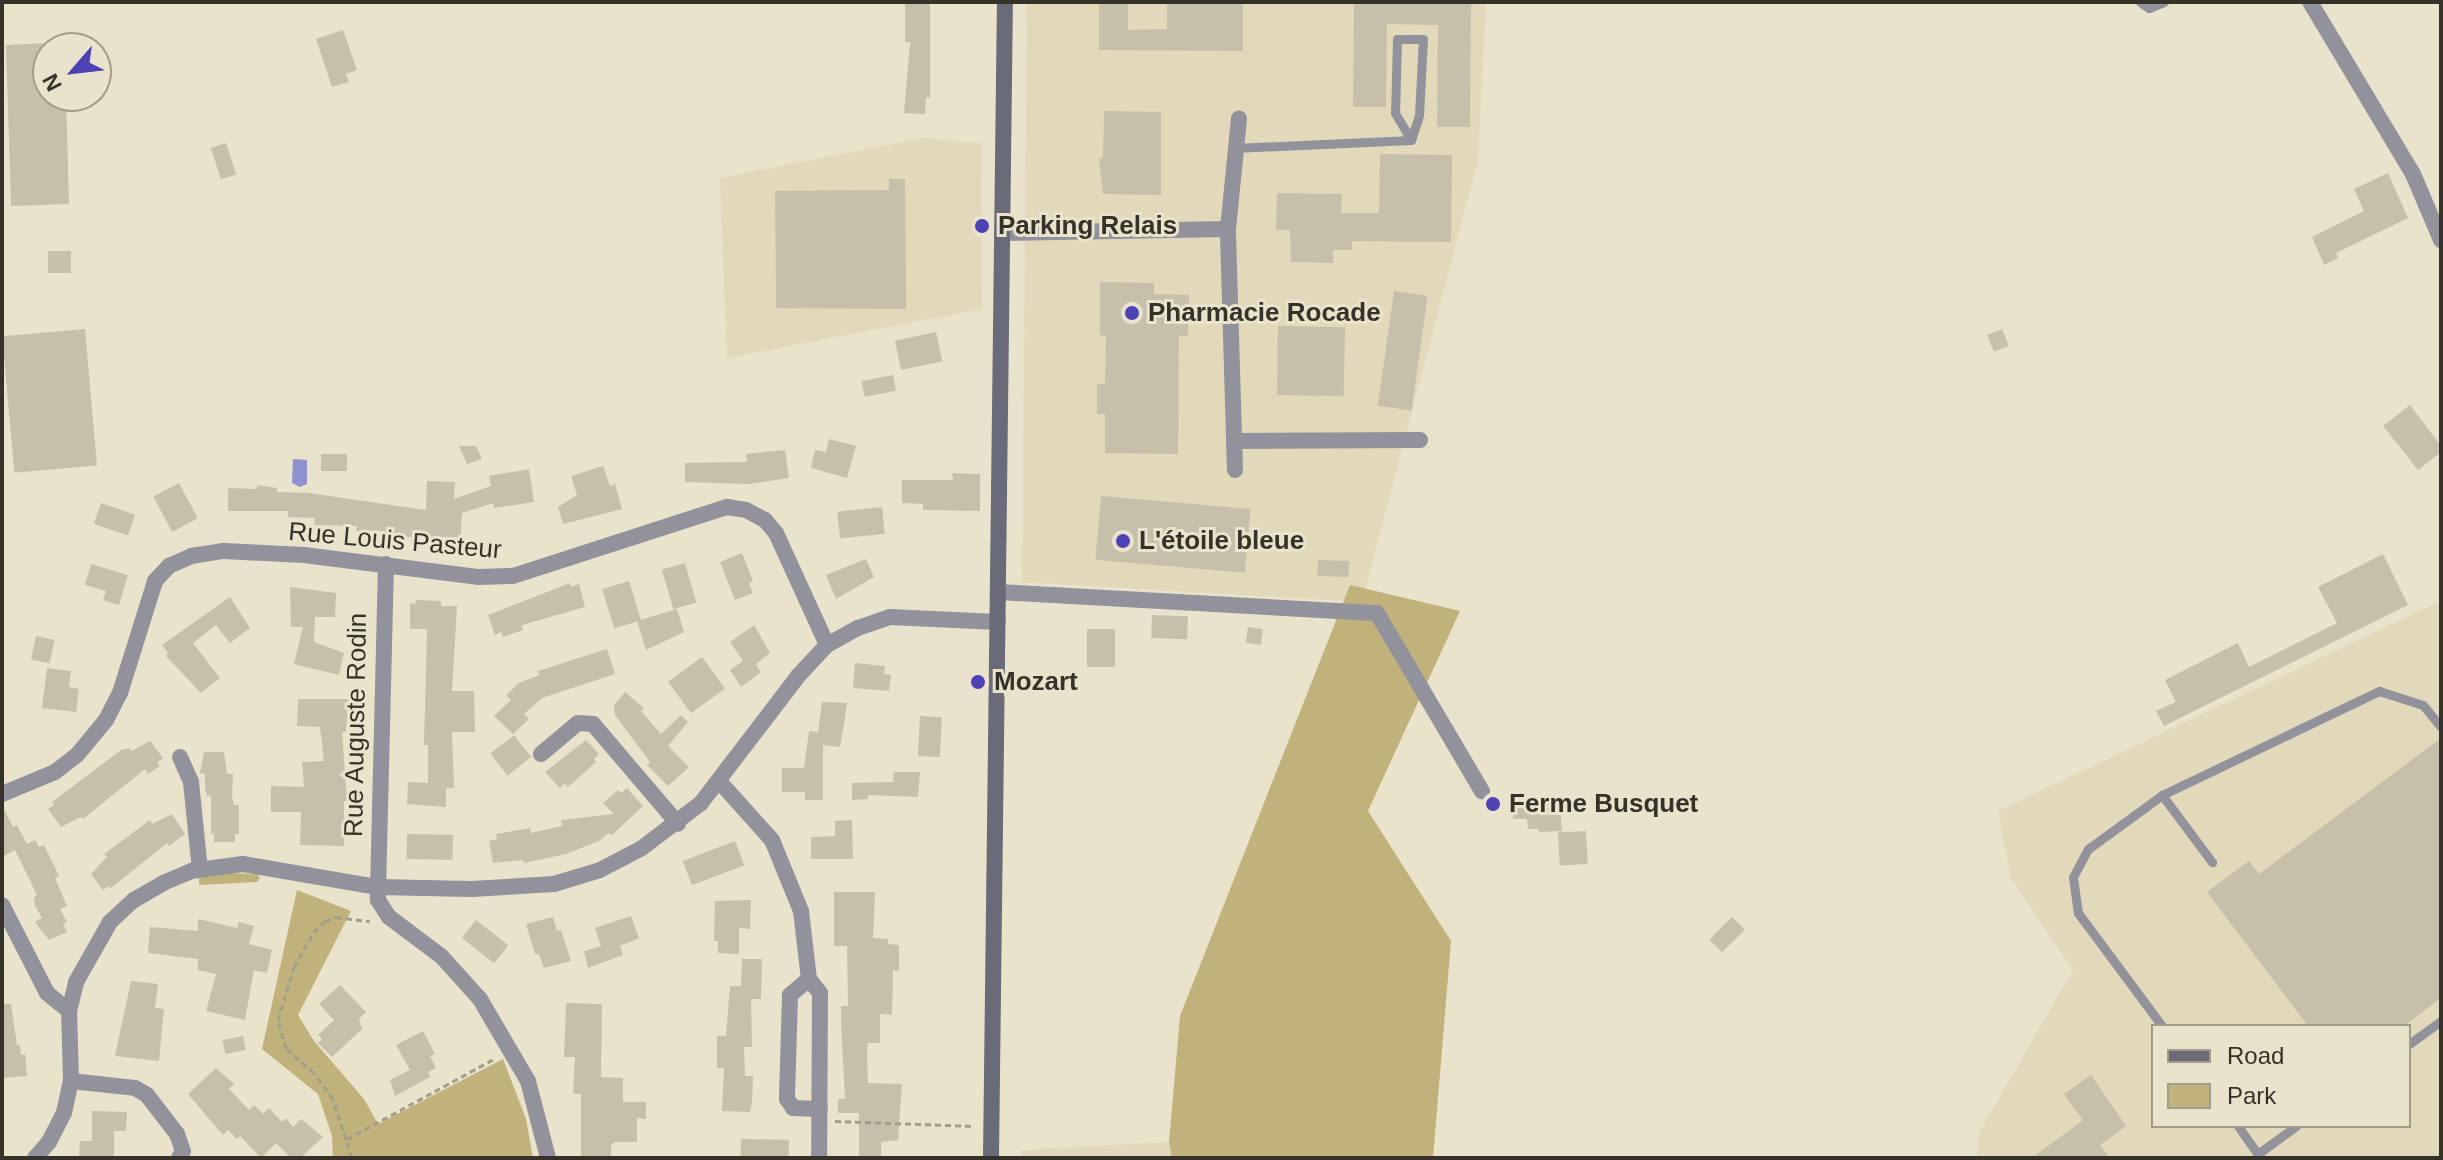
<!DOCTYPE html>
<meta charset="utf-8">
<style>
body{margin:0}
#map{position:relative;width:2443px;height:1160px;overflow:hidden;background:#eae3cc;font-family:Helvetica,sans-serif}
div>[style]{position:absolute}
.built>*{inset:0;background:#e2d9ba}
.green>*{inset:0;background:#c1b17b}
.water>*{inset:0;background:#8d91d1}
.building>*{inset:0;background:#c6bfa9;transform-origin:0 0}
.path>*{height:3px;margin-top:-1.5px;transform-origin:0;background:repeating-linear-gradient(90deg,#a29c8b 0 6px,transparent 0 10px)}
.lane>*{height:9px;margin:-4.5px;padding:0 4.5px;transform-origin:4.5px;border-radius:4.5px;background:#91929c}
.street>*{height:16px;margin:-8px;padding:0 8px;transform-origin:8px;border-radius:8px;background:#91929c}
.secondary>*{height:16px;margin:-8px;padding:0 8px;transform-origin:8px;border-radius:8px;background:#6a6b79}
.dots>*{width:22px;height:22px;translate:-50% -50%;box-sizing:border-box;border:4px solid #eae3cc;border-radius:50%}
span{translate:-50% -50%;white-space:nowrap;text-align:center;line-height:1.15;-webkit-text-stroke:6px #eae3cc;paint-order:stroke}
.poi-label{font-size:26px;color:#353229;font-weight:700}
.left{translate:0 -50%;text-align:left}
.street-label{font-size:26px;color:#353229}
.frame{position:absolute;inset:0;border:4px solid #353229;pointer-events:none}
.legend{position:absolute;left:2151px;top:1024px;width:260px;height:104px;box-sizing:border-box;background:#eae3cc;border:2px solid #a29c8b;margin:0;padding:10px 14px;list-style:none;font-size:24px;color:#353229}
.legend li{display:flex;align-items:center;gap:16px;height:40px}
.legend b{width:40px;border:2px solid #a29c8b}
.north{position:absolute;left:32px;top:32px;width:80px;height:80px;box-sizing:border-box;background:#eae3cc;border:2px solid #a29c8b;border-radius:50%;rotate:242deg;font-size:22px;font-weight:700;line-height:32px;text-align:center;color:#353229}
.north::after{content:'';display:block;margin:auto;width:28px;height:36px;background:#4d41b8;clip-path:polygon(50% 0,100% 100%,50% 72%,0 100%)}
</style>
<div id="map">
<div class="built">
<i style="clip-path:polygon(1027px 2px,1486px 2px,1478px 160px,1362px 602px,1022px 582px)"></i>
<i style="clip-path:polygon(922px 138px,981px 143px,982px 309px,727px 358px,720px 178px)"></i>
<i style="clip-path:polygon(evenodd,2436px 603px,2441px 610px,2441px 1158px,1977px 1158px,1980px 1131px,2073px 970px,2011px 878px,1998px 811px,2436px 603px,2153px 1026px,2409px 1026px,2409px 1126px,2153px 1126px,2153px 1026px)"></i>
<i style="clip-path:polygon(1169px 1142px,1172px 1158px,1021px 1158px,1021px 1150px)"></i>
</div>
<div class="green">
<i style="clip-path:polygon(1350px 585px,1460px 611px,1368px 811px,1451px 941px,1433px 1158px,1172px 1158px,1169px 1142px,1180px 1016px)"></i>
<i style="clip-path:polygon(229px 873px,257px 874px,260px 878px,257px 882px,199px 885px,199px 878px,206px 876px)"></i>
<i style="clip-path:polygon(297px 890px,351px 911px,298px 1015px,314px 1041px,364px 1099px,378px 1124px,503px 1059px,526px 1119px,533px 1158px,333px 1158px,332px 1136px,318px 1094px,262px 1049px)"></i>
</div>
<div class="water">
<i style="clip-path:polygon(293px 459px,307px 460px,307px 484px,300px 487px,292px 483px)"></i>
</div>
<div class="building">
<i style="clip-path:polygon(905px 2px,930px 2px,930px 98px,926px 97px,925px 114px,904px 113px,910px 42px,905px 42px)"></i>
<i style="clip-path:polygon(1099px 2px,1128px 2px,1128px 30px,1167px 29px,1167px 2px,1243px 2px,1243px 51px,1099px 50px)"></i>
<i style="clip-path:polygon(1354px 2px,1471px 2px,1470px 127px,1437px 127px,1438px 25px,1387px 24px,1386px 107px,1353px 107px)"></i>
<i style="clip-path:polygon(343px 30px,357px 70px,346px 74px,349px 82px,332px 87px,316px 39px)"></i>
<i style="clip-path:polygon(48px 43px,48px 96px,66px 96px,69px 204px,11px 206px,6px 45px)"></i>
<i style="clip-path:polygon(1104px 111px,1161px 112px,1161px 195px,1103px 194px,1099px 159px,1103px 157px)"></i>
<i style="left:226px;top:143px;width:33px;height:16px;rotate:72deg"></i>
<i style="clip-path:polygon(1380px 154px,1452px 155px,1451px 242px,1352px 241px,1352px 250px,1333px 250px,1333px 263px,1291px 262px,1290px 230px,1276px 230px,1277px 193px,1342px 194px,1341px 213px,1379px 213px)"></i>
<i style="clip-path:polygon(2388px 173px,2408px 218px,2336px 253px,2338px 258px,2324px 265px,2312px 237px,2364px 211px,2354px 189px)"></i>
<i style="clip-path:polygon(889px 179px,905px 179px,906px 309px,776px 308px,775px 191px,889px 190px)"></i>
<i style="left:48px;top:251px;width:23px;height:22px"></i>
<i style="clip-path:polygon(1100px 282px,1154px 283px,1154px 294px,1189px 295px,1188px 336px,1179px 336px,1178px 454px,1105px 453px,1105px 414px,1097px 414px,1097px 384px,1105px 384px,1106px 336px,1100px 335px)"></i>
<i style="left:1394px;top:291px;width:34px;height:116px;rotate:8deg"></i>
<i style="left:1278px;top:326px;width:67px;height:69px;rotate:1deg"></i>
<i style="left:85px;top:329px;width:137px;height:83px;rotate:85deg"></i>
<i style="left:2002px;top:329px;width:18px;height:16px;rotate:68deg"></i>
<i style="left:936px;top:332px;width:30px;height:42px;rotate:78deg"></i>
<i style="left:893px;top:375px;width:16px;height:32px;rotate:79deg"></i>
<i style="clip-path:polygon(2410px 405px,2441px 446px,2441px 452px,2418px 470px,2383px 426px)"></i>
<i style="clip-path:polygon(829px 439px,856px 446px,847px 478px,811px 468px,815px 450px,826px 452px)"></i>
<i style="clip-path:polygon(459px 446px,476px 446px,482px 459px,467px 464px)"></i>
<i style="clip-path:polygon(785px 450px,789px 478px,749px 484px,685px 482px,685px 463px,747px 462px,746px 454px)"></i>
<i style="left:321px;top:454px;width:26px;height:17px"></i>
<i style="clip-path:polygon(603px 466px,610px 486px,615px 484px,622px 509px,563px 524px,558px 507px,577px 495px,571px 476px)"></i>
<i style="clip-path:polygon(529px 469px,534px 502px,494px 508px,493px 503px,462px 513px,460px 545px,456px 537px,400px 537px,356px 531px,357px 526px,314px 525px,315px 518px,288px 517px,288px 511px,228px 511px,228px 488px,257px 489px,257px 485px,277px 488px,277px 492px,309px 493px,426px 510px,427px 481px,455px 482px,454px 499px,491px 486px,489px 476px)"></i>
<i style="clip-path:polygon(952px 473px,980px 474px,980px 511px,923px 510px,923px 504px,902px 503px,902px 480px,953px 480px)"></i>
<i style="left:179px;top:483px;width:40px;height:29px;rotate:62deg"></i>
<i style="left:1101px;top:496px;width:150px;height:64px;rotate:5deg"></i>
<i style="left:101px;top:503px;width:36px;height:22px;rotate:19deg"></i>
<i style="left:882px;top:507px;width:27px;height:45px;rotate:84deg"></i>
<i style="clip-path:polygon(742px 553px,753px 581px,749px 583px,753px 593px,735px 600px,720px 562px)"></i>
<i style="clip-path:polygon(2383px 554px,2408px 605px,2164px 726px,2156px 711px,2176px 702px,2165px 680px,2238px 643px,2249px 667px,2337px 623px,2318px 587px)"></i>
<i style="clip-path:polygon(866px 559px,874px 577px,836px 599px,826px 575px)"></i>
<i style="left:1318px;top:560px;width:31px;height:16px;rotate:2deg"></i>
<i style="left:685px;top:563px;width:41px;height:24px;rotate:74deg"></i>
<i style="clip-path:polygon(91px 564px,128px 575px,119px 605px,103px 600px,106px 591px,85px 585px)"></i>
<i style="left:629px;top:581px;width:41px;height:28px;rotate:73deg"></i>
<i style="clip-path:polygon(570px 583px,571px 587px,579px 584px,585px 607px,522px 625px,523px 630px,503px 637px,501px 632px,495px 635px,488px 615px)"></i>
<i style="clip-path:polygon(290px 587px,336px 593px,335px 617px,315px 617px,314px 642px,344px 653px,339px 675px,294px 664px,303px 627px,291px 627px)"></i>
<i style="clip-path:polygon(230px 597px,250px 628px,230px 643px,216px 625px,193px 643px,220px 678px,201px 693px,166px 656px,168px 653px,162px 645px)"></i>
<i style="clip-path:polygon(416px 600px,441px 601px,441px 606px,457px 606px,452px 691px,474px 691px,475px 732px,452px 732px,454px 788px,446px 788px,446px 807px,407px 804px,408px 782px,428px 783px,428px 745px,424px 745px,427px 629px,410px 629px,410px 603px,415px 604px)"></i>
<i style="clip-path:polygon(677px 609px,684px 632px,646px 650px,637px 621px)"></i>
<i style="left:1152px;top:615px;width:36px;height:23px;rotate:2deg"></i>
<i style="clip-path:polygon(754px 625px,770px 653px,756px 664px,761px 672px,741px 687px,730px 670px,743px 661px,730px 642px)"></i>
<i style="left:1248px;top:627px;width:15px;height:16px;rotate:8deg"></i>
<i style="left:1087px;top:629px;width:28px;height:38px"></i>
<i style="left:36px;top:636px;width:19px;height:24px;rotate:12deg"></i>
<i style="clip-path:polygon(607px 649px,615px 674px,542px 698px,524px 714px,529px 719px,513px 734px,494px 716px,511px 700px,506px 695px,519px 683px,539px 675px,538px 671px)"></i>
<i style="left:702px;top:657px;width:39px;height:42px;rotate:54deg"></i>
<i style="clip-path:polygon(855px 663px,885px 666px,884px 674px,891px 675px,889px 691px,853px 688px)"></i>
<i style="clip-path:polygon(47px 668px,71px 671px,69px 687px,79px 689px,76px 712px,42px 708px)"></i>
<i style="clip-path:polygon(625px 692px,644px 708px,641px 711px,661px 734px,681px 715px,688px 722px,668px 746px,689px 767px,668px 786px,647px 765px,650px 762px,615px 715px,614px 705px)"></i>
<i style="clip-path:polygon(298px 699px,348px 699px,346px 732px,342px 732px,347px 801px,344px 801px,344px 846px,300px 845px,301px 812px,271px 812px,271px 786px,304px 787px,302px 762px,324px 761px,320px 727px,297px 726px)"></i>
<i style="clip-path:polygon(822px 702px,847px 703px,844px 724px,840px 747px,823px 745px,823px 800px,805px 800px,805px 792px,782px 792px,782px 768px,804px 768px,809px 731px,818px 732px)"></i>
<i style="left:920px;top:716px;width:22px;height:40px;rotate:3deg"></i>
<i style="left:514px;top:735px;width:28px;height:30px;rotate:52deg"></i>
<i style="clip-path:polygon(2441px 738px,2441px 998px,2404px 1026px,2308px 1026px,2207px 892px,2249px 861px,2259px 874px)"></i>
<i style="clip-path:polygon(586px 740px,599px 754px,594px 759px,596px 762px,568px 787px,565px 783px,560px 788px,545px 772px)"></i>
<i style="clip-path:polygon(150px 741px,163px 758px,157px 763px,160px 766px,148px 774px,145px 769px,83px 819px,81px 817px,61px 827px,48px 809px,54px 805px,52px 802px,121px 750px,129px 748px,132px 751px)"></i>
<i style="clip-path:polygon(204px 752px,224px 752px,227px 774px,233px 774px,232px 796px,234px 805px,239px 805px,239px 834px,235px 834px,235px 842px,214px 842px,214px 834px,211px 834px,211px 795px,207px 796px,205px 788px,205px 774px,200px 773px)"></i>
<i style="clip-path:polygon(894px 772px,920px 772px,918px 797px,868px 795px,868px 799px,852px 800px,852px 783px,893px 782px)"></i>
<i style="clip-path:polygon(627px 788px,643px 806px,612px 835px,609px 833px,599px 841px,566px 854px,524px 863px,523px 860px,493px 863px,489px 841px,497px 839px,496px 834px,530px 828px,531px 833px,562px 826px,561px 820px,614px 814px,603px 803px,618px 790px,621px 793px)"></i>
<i style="clip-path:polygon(1559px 799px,1562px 831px,1539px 832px,1539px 829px,1528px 829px,1527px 819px,1513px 819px,1512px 802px)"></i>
<i style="clip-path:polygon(2px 805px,13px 827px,17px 825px,27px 844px,35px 840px,39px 847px,44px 845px,59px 876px,55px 878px,67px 906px,60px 909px,67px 922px,63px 924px,67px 932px,49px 940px,35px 922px,42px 918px,35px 906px,34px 897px,37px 895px,15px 850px,2px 857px)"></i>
<i style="clip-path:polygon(172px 814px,185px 834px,169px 846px,167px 843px,111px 888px,109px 886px,103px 890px,91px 874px,107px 857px,104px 854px,150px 820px,152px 824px)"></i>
<i style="clip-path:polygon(852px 820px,853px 859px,811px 859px,811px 837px,835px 836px,835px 821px)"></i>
<i style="left:1586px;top:831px;width:33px;height:28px;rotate:87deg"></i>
<i style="left:407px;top:834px;width:46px;height:25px;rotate:1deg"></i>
<i style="left:735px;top:841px;width:26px;height:56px;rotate:69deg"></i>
<i style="clip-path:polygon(834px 892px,875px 892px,873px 938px,888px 939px,888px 944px,899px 945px,899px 971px,893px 970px,892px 1015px,880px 1014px,880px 1043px,868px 1043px,867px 1053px,868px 1083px,902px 1084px,898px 1140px,881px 1142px,881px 1156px,877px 1158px,859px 1158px,859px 1113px,838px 1113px,838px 1099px,845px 1099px,841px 1023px,841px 1006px,848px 1006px,847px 946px,834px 946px)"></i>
<i style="clip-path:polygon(751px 900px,750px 929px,739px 928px,739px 954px,718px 953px,718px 941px,714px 941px,715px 901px)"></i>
<i style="clip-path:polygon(631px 916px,639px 938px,620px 946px,623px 955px,588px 968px,584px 951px,601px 946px,595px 928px)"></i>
<i style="clip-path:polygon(553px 917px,557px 931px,561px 930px,571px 961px,544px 968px,539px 954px,535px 954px,526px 924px)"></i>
<i style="left:1732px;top:917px;width:18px;height:32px;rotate:45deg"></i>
<i style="clip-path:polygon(198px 919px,237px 928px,239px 922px,254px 926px,249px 944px,272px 950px,267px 973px,254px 970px,245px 1020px,206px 1011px,216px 974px,198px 970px,198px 959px,148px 953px,150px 927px,198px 931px)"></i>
<i style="left:476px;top:920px;width:41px;height:23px;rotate:38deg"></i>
<i style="clip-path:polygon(742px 959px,762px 959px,761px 999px,751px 999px,752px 1047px,744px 1047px,745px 1076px,753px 1076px,752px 1103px,750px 1112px,722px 1111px,724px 1068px,717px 1068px,717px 1036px,726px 1036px,730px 986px,741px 986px)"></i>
<i style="clip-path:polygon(131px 981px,158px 984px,155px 1008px,164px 1009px,159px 1061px,115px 1056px)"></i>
<i style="clip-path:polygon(340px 985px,366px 1012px,359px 1019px,362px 1029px,332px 1057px,318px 1043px,322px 1039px,318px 1035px,334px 1020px,319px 1004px)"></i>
<i style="clip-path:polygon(566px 1003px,602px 1004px,601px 1077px,623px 1078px,623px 1102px,646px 1102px,646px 1119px,637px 1118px,637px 1142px,615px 1142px,611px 1145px,611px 1158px,581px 1158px,581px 1094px,573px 1094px,575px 1057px,564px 1057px)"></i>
<i style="clip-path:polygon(2px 1004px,11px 1004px,17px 1045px,20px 1045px,21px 1055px,25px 1054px,27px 1076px,2px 1078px)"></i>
<i style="clip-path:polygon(423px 1031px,435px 1054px,430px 1056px,436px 1068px,428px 1072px,430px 1077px,395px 1096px,390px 1080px,410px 1070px,396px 1045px)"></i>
<i style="left:243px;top:1036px;width:14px;height:21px;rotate:78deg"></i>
<i style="clip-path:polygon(216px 1068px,234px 1084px,229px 1089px,249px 1110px,254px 1105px,263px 1114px,269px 1108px,282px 1122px,286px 1118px,293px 1127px,301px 1119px,323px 1137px,300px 1158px,291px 1158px,276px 1143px,261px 1158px,240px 1136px,237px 1139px,228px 1130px,223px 1135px,188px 1094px)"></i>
<i style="clip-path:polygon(2091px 1075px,2126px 1126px,2100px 1145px,2110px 1158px,2032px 1158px,2083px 1120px,2064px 1094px)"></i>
<i style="clip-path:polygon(92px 1111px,127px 1112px,126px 1131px,114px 1131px,114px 1158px,79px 1158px,80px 1141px,92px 1141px)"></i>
<i style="left:741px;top:1139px;width:48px;height:19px;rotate:1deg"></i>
</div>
<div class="path">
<i style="left:835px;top:1121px;width:140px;rotate:2deg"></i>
<i style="left:347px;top:1139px;width:167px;rotate:-28.6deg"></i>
<i style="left:352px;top:1158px;width:62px;rotate:-107.9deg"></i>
<i style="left:333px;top:1099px;width:32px;rotate:-126deg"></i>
<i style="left:314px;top:1073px;width:38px;rotate:-138deg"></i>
<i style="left:286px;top:1048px;width:29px;rotate:-106deg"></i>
<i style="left:278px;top:1020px;width:55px;rotate:-73.2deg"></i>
<i style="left:294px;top:967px;width:40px;rotate:-60.3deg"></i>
<i style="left:314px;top:932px;width:16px;rotate:-45deg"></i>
<i style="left:325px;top:921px;width:12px;rotate:-20deg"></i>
<i style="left:336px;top:917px;width:34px;rotate:7deg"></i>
</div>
<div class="lane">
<i style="left:2140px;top:2px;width:11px;rotate:34deg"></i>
<i style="left:2149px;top:8px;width:16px;rotate:-22deg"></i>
<i style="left:1234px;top:148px;width:177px;rotate:-2.6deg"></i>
<i style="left:1411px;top:140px;width:26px;rotate:-72deg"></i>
<i style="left:1419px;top:115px;width:76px;rotate:-87deg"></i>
<i style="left:1423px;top:39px;width:26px;rotate:180deg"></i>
<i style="left:1397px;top:39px;width:74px;rotate:91.5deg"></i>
<i style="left:1395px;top:113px;width:31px;rotate:59deg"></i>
<i style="left:2162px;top:795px;width:241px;rotate:-25.6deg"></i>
<i style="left:2379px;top:691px;width:46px;rotate:17.7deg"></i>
<i style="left:2423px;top:705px;width:27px;rotate:51deg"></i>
<i style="left:2162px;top:1026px;width:141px;rotate:-126.6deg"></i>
<i style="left:2078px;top:913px;width:36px;rotate:-98deg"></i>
<i style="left:2073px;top:877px;width:32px;rotate:-62deg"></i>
<i style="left:2088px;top:849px;width:92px;rotate:-36.1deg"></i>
<i style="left:2162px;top:795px;width:84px;rotate:53.3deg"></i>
<i style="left:2409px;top:1044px;width:39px;rotate:-36deg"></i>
<i style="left:2238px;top:1126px;width:39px;rotate:55deg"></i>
<i style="left:2259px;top:1153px;width:46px;rotate:-36.1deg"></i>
</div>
<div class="street">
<i style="left:2310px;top:2px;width:200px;rotate:59.1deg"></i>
<i style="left:2413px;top:174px;width:72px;rotate:67deg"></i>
<i style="left:1002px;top:233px;width:226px;rotate:-1deg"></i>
<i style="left:1234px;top:441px;width:186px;rotate:-0.3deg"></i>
<i style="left:1235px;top:470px;width:241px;rotate:-91.7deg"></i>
<i style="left:1228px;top:229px;width:111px;rotate:-84.3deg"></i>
<i style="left:386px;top:564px;width:336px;rotate:91.4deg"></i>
<i style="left:378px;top:900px;width:20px;rotate:57deg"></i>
<i style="left:389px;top:917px;width:66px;rotate:37deg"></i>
<i style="left:442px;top:957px;width:57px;rotate:47.9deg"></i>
<i style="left:480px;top:999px;width:95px;rotate:59.7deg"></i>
<i style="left:528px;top:1081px;width:80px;rotate:75.4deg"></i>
<i style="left:998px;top:592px;width:380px;rotate:3.2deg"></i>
<i style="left:1377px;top:613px;width:207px;rotate:59.5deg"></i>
<i style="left:541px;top:754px;width:48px;rotate:-40deg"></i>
<i style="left:578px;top:723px;width:15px;rotate:4deg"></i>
<i style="left:593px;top:724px;width:131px;rotate:49.6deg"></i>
<i style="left:180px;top:757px;width:27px;rotate:66deg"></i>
<i style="left:191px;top:782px;width:88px;rotate:84.2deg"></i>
<i style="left:719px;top:781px;width:79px;rotate:48.1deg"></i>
<i style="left:772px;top:840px;width:77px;rotate:67.8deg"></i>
<i style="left:801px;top:911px;width:68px;rotate:83.3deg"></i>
<i style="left:809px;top:979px;width:18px;rotate:52deg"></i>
<i style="left:820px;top:993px;width:165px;rotate:90.3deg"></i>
<i style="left:2px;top:794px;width:57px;rotate:-22.5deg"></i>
<i style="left:55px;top:772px;width:28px;rotate:-38deg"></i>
<i style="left:77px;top:755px;width:45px;rotate:-50.4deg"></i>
<i style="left:106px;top:720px;width:30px;rotate:-63deg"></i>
<i style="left:120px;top:693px;width:117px;rotate:-72.6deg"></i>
<i style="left:155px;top:581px;width:21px;rotate:-47deg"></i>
<i style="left:169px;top:566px;width:24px;rotate:-24deg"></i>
<i style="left:191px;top:556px;width:33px;rotate:-9deg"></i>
<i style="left:224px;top:551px;width:80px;rotate:2.9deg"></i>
<i style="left:304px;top:555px;width:175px;rotate:7.2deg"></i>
<i style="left:478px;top:577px;width:35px;rotate:-2deg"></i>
<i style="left:513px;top:576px;width:225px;rotate:-17.9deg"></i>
<i style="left:727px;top:507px;width:19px;rotate:9deg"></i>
<i style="left:746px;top:510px;width:21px;rotate:28deg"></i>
<i style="left:765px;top:520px;width:17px;rotate:50deg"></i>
<i style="left:776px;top:533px;width:123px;rotate:65.5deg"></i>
<i style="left:2px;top:905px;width:99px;rotate:62.9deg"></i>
<i style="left:47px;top:993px;width:28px;rotate:39deg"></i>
<i style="left:809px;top:979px;width:25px;rotate:140deg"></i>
<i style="left:790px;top:995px;width:104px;rotate:91.7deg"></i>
<i style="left:787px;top:1099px;width:11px;rotate:56deg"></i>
<i style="left:793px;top:1108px;width:27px;rotate:2deg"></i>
<i style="left:71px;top:1081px;width:64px;rotate:6.2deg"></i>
<i style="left:135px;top:1088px;width:14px;rotate:30deg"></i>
<i style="left:147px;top:1095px;width:49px;rotate:52.4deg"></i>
<i style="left:177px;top:1134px;width:18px;rotate:71deg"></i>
<i style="left:183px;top:1151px;width:8px;rotate:120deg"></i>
<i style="left:35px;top:1158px;width:21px;rotate:-49deg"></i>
<i style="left:49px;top:1142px;width:33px;rotate:-63deg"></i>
<i style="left:64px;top:1113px;width:33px;rotate:-78deg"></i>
<i style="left:71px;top:1081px;width:70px;rotate:-91.6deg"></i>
<i style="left:69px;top:1011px;width:30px;rotate:-76deg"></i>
<i style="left:76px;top:982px;width:69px;rotate:-60.5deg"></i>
<i style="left:110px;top:922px;width:33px;rotate:-43deg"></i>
<i style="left:134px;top:900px;width:34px;rotate:-30deg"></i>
<i style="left:163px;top:883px;width:30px;rotate:-23deg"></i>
<i style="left:191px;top:871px;width:52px;rotate:-7.7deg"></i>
<i style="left:243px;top:864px;width:135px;rotate:9.8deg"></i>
<i style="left:376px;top:887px;width:96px;rotate:1.2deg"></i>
<i style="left:472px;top:889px;width:82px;rotate:-3.5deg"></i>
<i style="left:554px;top:884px;width:48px;rotate:-16.9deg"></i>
<i style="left:600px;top:870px;width:47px;rotate:-27.6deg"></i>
<i style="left:642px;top:848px;width:74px;rotate:-37.3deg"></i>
<i style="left:701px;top:803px;width:160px;rotate:-52.6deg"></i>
<i style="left:798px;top:676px;width:42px;rotate:-46.9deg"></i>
<i style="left:827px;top:645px;width:35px;rotate:-29deg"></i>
<i style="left:858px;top:628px;width:34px;rotate:-19deg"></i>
<i style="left:890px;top:617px;width:108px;rotate:2.7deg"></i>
</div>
<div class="secondary">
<i style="left:991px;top:1158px;width:1156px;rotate:-89.31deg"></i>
</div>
<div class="dots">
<i style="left:982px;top:226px;background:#4d41b8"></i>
<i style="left:1132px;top:313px;background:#4d41b8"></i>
<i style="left:1123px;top:541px;background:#4d41b8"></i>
<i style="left:978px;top:682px;background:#4d41b8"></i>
<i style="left:1493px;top:804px;background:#4d41b8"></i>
</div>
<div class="poi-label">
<span class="left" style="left:998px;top:226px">Parking Relais</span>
<span class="left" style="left:1148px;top:313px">Pharmacie Rocade</span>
<span class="left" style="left:1139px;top:541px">L'étoile bleue</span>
<span class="left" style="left:994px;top:682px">Mozart</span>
<span class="left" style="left:1509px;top:804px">Ferme Busquet</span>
</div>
<div class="street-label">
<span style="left:395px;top:541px;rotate:5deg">Rue Louis Pasteur</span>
<span style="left:356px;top:725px;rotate:-89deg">Rue Auguste Rodin</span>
</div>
<div class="frame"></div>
<ul class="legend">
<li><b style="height:10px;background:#6a6b79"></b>Road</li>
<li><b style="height:22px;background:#c1b17b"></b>Park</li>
</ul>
<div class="north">N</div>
</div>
